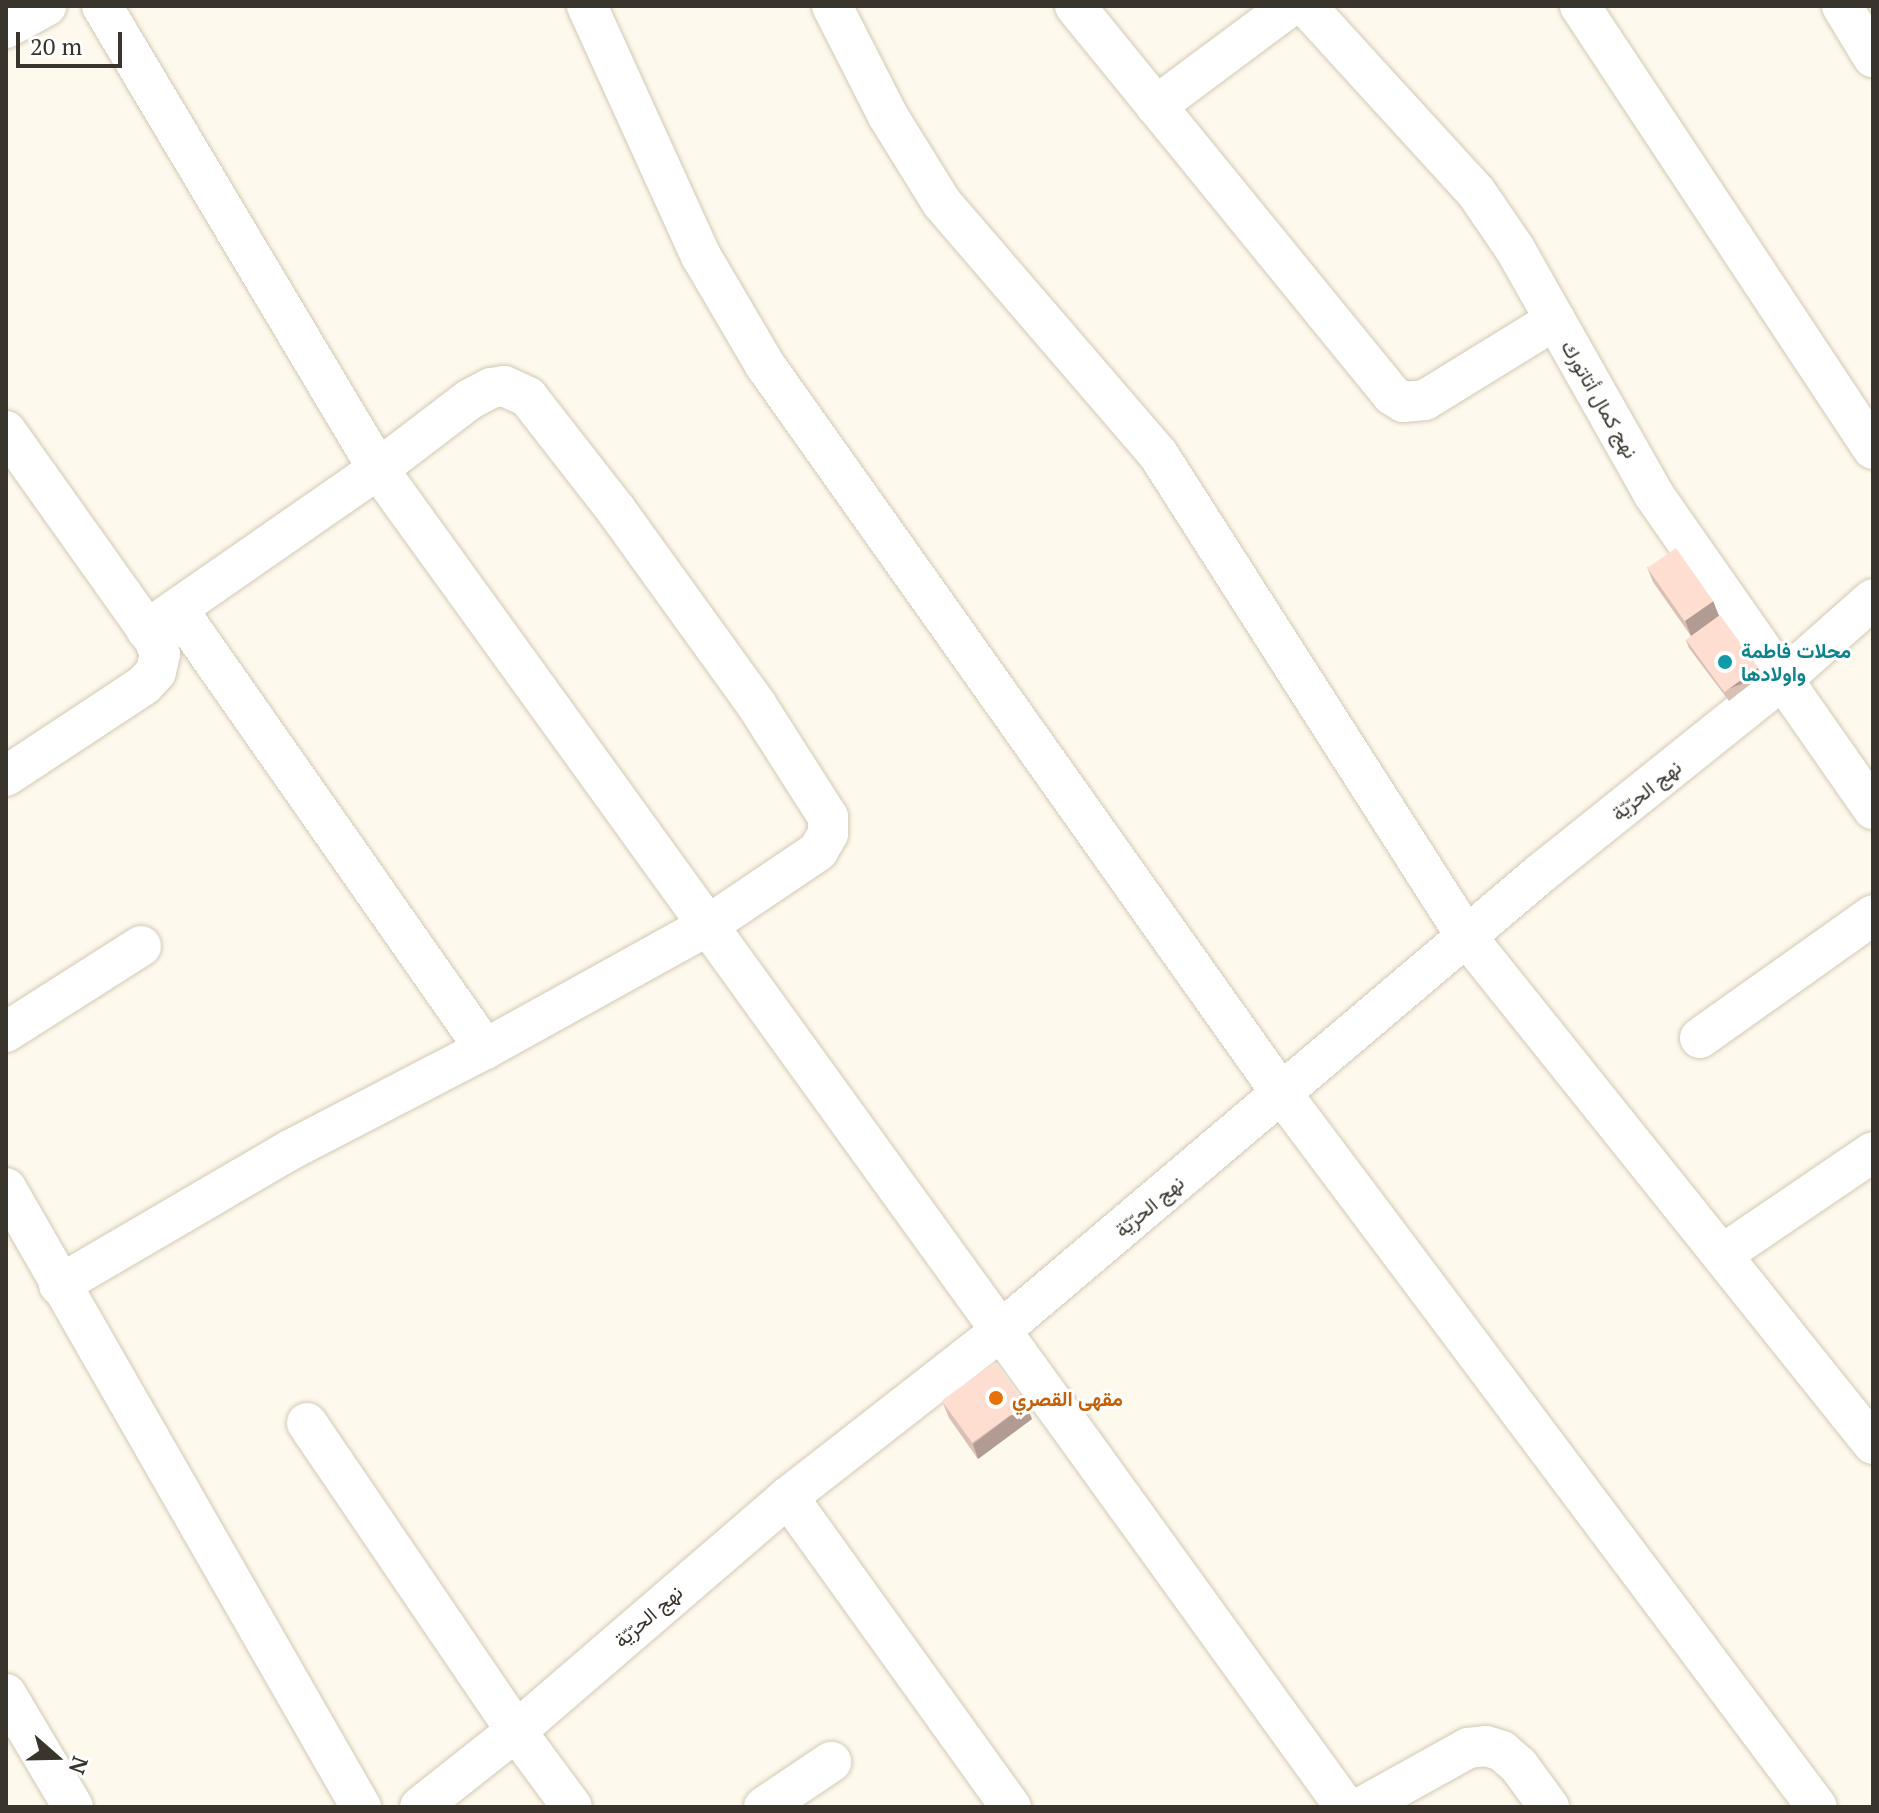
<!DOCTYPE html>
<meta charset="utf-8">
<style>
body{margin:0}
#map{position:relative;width:1879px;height:1813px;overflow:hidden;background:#fef9ed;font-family:"PT Serif",Vazirmatn,serif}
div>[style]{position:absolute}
.roads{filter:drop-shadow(0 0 2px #d2c9b5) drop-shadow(0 0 2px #d2c9b5)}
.minor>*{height:40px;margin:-20px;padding:0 20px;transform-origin:20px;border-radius:20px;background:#fff}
.wall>*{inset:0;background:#dabfb4}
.shaded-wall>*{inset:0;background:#b19b92;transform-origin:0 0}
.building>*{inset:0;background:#fdded1;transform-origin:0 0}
.dots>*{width:22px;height:22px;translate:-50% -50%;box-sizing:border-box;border:4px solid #fff;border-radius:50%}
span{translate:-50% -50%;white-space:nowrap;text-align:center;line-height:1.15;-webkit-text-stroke:6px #fff;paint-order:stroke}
.street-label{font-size:20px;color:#39352d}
.culture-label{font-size:20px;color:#0d838f;font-weight:700}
.left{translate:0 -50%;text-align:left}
.food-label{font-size:20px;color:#c56008;font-weight:700}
.frame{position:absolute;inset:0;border:8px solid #39352d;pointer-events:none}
.north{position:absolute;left:16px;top:1717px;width:80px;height:80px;-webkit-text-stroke:6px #fff;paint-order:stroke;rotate:110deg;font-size:22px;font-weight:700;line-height:32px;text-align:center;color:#39352d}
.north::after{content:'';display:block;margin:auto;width:28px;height:36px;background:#39352d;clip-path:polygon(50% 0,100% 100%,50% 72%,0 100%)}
.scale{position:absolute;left:16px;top:32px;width:106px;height:36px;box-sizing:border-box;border:4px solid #39352d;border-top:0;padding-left:10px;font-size:24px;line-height:28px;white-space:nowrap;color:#39352d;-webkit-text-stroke:6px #fff;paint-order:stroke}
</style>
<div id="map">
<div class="roads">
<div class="minor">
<i style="left:102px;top:6px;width:539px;rotate:59.2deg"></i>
<i style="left:378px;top:469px;width:1651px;rotate:54.14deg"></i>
<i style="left:587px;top:6px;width:275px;rotate:65.5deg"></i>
<i style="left:701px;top:256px;width:126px;rotate:59.6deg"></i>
<i style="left:765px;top:365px;width:894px;rotate:54.66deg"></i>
<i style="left:1282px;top:1094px;width:891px;rotate:53.12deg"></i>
<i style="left:832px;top:6px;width:123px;rotate:63deg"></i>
<i style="left:888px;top:116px;width:102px;rotate:58.2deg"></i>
<i style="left:942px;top:203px;width:331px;rotate:49.3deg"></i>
<i style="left:1158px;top:454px;width:572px;rotate:57.42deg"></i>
<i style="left:1466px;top:936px;width:651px;rotate:51.3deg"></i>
<i style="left:1075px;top:6px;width:502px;rotate:50.82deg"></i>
<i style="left:1392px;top:395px;width:13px;rotate:32deg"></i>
<i style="left:1403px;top:402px;width:22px;rotate:-5deg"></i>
<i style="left:1425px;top:400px;width:153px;rotate:-31.6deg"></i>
<i style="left:1306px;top:6px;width:252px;rotate:47.6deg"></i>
<i style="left:1476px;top:192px;width:69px;rotate:55.6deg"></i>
<i style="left:1515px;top:249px;width:283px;rotate:60.5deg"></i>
<i style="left:1654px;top:495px;width:383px;rotate:55.1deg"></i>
<i style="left:1580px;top:6px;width:531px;rotate:56.52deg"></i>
<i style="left:1842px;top:6px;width:60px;rotate:58.7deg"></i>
<i style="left:6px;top:28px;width:46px;rotate:-28.8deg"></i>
<i style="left:1156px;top:106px;width:167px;rotate:-36.7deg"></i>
<i style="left:6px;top:431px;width:257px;rotate:54.6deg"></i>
<i style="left:155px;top:641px;width:14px;rotate:69deg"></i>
<i style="left:160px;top:654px;width:18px;rotate:103deg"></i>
<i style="left:156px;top:672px;width:18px;rotate:133deg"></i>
<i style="left:144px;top:685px;width:165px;rotate:146.6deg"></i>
<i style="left:178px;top:610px;width:536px;rotate:55.03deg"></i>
<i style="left:6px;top:1032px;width:160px;rotate:-32.5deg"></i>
<i style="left:1700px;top:1038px;width:212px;rotate:-35.4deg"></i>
<i style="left:6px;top:1188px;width:714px;rotate:60.17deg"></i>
<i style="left:1723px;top:1254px;width:181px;rotate:-34.2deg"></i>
<i style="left:59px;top:1285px;width:268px;rotate:-30.3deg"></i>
<i style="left:290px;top:1150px;width:220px;rotate:-27.4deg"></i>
<i style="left:485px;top:1049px;width:254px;rotate:-29deg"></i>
<i style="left:707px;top:926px;width:134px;rotate:-34deg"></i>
<i style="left:818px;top:851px;width:20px;rotate:-60deg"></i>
<i style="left:828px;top:834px;width:17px;rotate:-90deg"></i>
<i style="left:828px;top:817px;width:134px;rotate:-122.5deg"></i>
<i style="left:756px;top:704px;width:239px;rotate:-125.8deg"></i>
<i style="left:616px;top:510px;width:143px;rotate:-127.9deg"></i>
<i style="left:528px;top:397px;width:26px;rotate:-155deg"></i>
<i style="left:504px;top:386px;width:13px;rotate:171deg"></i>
<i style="left:491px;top:388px;width:24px;rotate:152deg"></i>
<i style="left:470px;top:399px;width:116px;rotate:142.7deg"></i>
<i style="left:378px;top:469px;width:282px;rotate:145.2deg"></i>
<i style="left:307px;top:1423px;width:372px;rotate:55.8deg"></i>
<i style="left:516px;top:1731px;width:94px;rotate:53.6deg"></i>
<i style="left:788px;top:1497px;width:382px;rotate:54.3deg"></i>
<i style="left:6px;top:1694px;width:131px;rotate:59.3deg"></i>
<i style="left:420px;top:1807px;width:122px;rotate:-38.4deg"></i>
<i style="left:516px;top:1731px;width:359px;rotate:-40.7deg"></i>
<i style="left:788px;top:1497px;width:268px;rotate:-38deg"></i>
<i style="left:999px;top:1332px;width:710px;rotate:-40.26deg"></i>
<i style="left:1541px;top:873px;width:310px;rotate:-38.7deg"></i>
<i style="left:1783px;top:679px;width:120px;rotate:-41.6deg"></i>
<i style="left:764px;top:1807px;width:81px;rotate:-33.9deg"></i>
<i style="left:1362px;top:1807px;width:121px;rotate:-29.1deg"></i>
<i style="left:1468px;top:1748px;width:18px;rotate:-6deg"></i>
<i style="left:1486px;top:1746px;width:17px;rotate:17deg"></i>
<i style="left:1502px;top:1751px;width:23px;rotate:41deg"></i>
<i style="left:1519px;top:1766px;width:51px;rotate:53.8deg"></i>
</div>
</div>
<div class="wall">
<i style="clip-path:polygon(1647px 567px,1713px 601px,1719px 616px,1761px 676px,1729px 701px,1689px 648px,1686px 640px,1710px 622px,1691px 636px,1653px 582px)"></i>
<i style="clip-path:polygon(943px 1403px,1032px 1419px,978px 1459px,949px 1418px)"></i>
</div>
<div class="shaded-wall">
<i style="clip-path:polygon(1713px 601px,1719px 616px,1691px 636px,1685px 620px)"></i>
<i style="left:1758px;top:668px;width:9px;height:41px;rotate:69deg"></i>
<i style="clip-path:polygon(1026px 1404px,1032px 1419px,978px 1459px,973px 1444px)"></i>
</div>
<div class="building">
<i style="left:1676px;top:548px;width:65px;height:35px;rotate:55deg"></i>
<i style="left:1720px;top:615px;width:65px;height:42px;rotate:54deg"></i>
<i style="left:995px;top:1362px;width:52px;height:66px;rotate:54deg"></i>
</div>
<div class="dots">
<i style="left:1725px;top:662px;background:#0f9aa8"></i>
<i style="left:996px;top:1398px;background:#e8710a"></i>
</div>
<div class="street-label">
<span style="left:1600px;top:399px;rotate:60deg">نهج كمال أتاتورك</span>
<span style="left:1646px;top:790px;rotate:-39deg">نهج الحرّيّة</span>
<span style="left:1149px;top:1206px;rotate:-40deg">نهج الحرّيّة</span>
<span style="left:648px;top:1616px;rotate:-41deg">نهج الحرّيّة</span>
</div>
<div class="culture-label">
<span class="left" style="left:1741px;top:662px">محلات فاطمة<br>واولادها</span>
</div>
<div class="food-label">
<span class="left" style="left:1012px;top:1398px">مقهى القصري</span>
</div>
<div class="frame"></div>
<div class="north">N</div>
<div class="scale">20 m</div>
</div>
